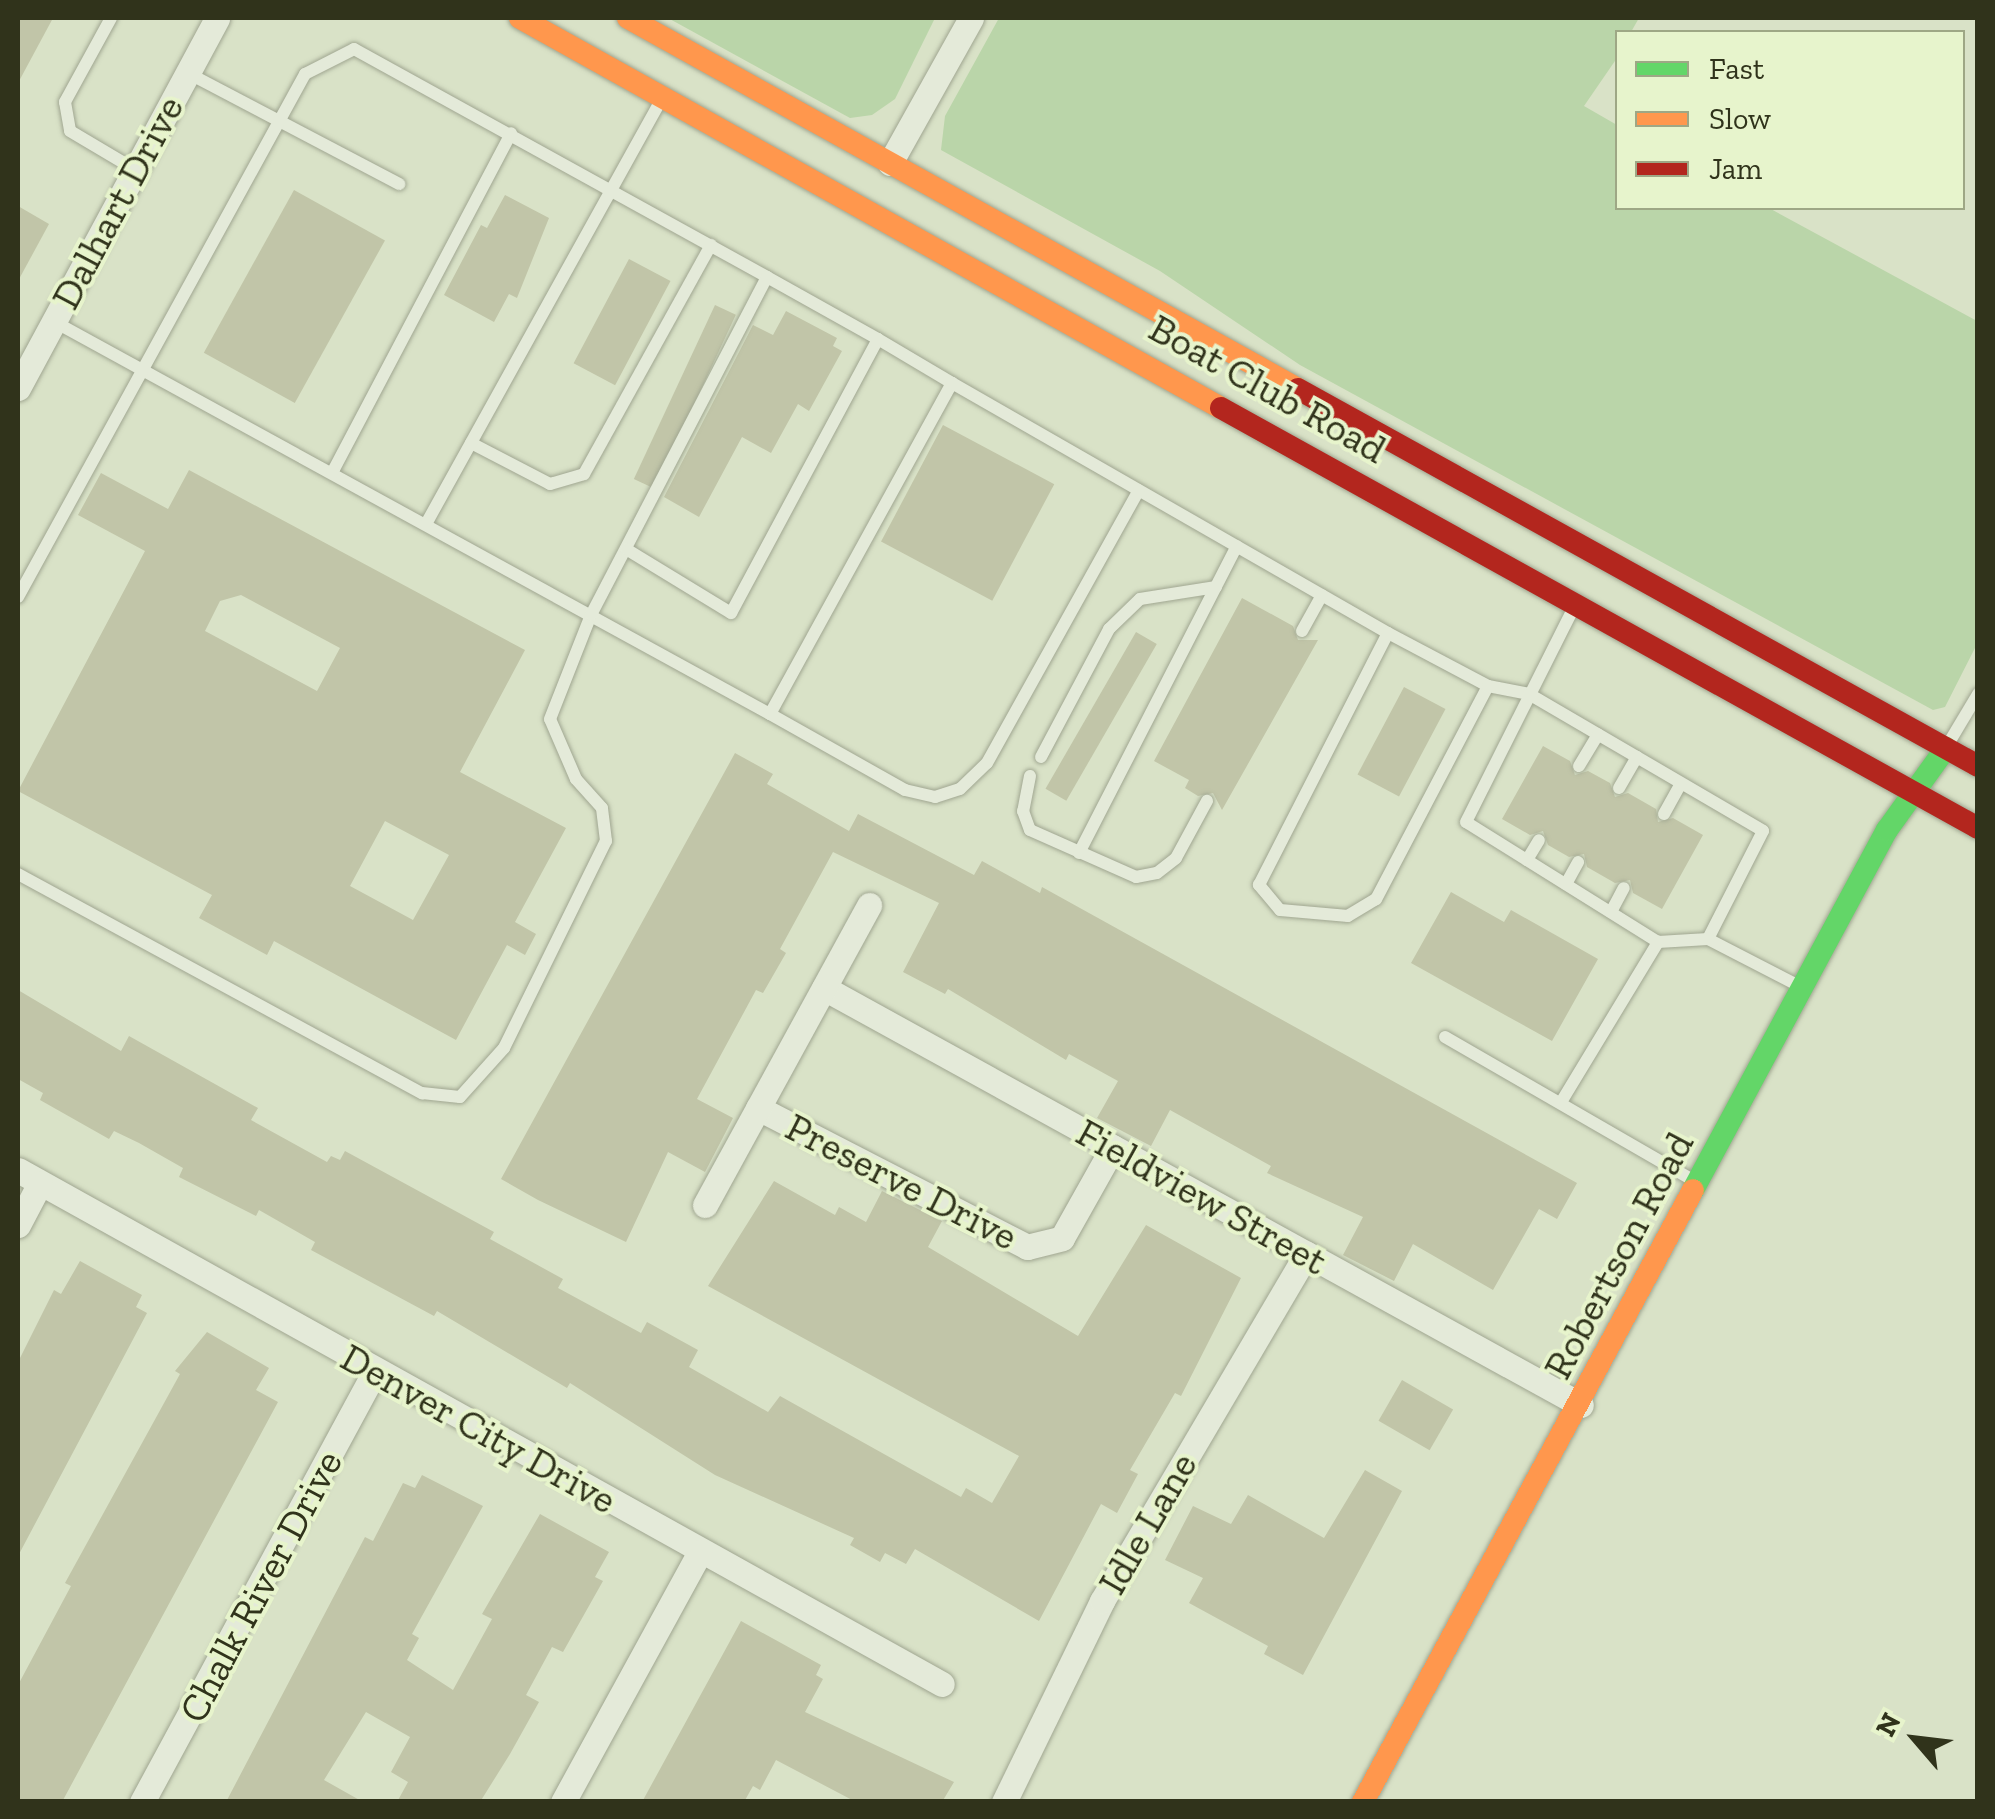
<!DOCTYPE html>
<style>
body{margin:0}
#map{position:relative;width:1995px;height:1819px;overflow:hidden;background:#d9e2c7;font-family:"Zilla Slab",serif}
div>[style]{position:absolute}
.green>*{inset:0;background:#bad5a9}
.building>*{inset:0;background:#c1c5a8;transform-origin:0 0}
.roads{filter:drop-shadow(0 0 2px #a0a691) drop-shadow(0 0 2px #a0a691)}
.lane>*{height:12px;margin:-6px;padding:0 6px;transform-origin:6px;border-radius:6px;background:#e4ead9}
.street>*{height:25px;margin:-12.5px;padding:0 12.5px;transform-origin:12.5px;border-radius:12.5px;background:#e4ead9}
.fast>*{height:22px;margin:-11px;padding:0 11px;transform-origin:11px;border-radius:11px;background:#63d668}
.slow>*{height:22px;margin:-11px;padding:0 11px;transform-origin:11px;border-radius:11px;background:#ff974d}
.jam>*{height:22px;margin:-11px;padding:0 11px;transform-origin:11px;border-radius:11px;background:#b3261e}
span{translate:-50% -50%;white-space:nowrap;text-align:center;line-height:1.15;-webkit-text-stroke:8px #e7f4cc;paint-order:stroke}
.street-label{font-size:40px;color:#30331b}
.frame{position:absolute;inset:0;border:20px solid #30331b;pointer-events:none}
.legend{position:absolute;left:1615px;top:30px;width:350px;height:180px;box-sizing:border-box;background:#e7f4cc;border:2px solid #9ea785;margin:0;padding:12px 18px;list-style:none;font-size:30px;color:#30331b}
.legend li{display:flex;align-items:center;gap:20px;height:50px}
.legend b{width:50px;border:2px solid #9ea785}
.north{position:absolute;left:1865px;top:1689px;width:100px;height:100px;-webkit-text-stroke:8px #e7f4cc;paint-order:stroke;rotate:298deg;font-size:28px;font-weight:700;line-height:40px;text-align:center;color:#30331b}
.north::after{content:'';display:block;margin:auto;width:35px;height:45px;background:#30331b;clip-path:polygon(50% 0,100% 100%,50% 72%,0 100%)}
</style>
<div id="map">
<div class="green">
<i style="clip-path:polygon(668px 18px,935px 18px,895px 99px,872px 115px,850px 118px)"></i>
<i style="clip-path:polygon(999px 18px,1639px 18px,1631px 32px,1618px 32px,1617px 58px,1584px 106px,1617px 125px,1618px 208px,1769px 208px,1977px 321px,1977px 644px,1945px 707px,1933px 710px,1300px 365px,1160px 271px,941px 150px,945px 116px)"></i>
</div>
<div class="building">
<i style="clip-path:polygon(18px 18px,53px 18px,18px 83px)"></i>
<i style="left:294px;top:190px;width:104px;height:186px;rotate:29deg"></i>
<i style="clip-path:polygon(505px 195px,549px 218px,517px 298px,509px 294px,494px 322px,444px 295px,481px 225px,487px 228px)"></i>
<i style="clip-path:polygon(18px 206px,49px 224px,18px 281px)"></i>
<i style="left:629px;top:259px;width:47px;height:118px;rotate:28deg"></i>
<i style="left:715px;top:305px;width:23px;height:192px;rotate:25deg"></i>
<i style="clip-path:polygon(786px 311px,837px 338px,833px 346px,842px 351px,809px 411px,798px 404px,771px 453px,742px 437px,699px 517px,664px 497px,753px 325px,773px 335px)"></i>
<i style="left:943px;top:425px;width:126px;height:132px;rotate:28deg"></i>
<i style="clip-path:polygon(evenodd,189px 470px,525px 650px,460px 772px,566px 828px,515px 922px,536px 934px,525px 955px,507px 945px,456px 1040px,274px 941px,267px 955px,199px 918px,212px 895px,18px 791px,145px 551px,78px 515px,101px 473px,168px 509px,189px 470px,241px 595px,340px 648px,317px 691px,205px 631px,220px 601px,241px 595px,189px 470px,385px 821px,449px 855px,413px 920px,350px 886px,385px 821px)"></i>
<i style="clip-path:polygon(1242px 598px,1293px 626px,1298px 640px,1318px 640px,1222px 810px,1213px 793px,1198px 796px,1185px 788px,1189px 780px,1154px 761px)"></i>
<i style="left:1136px;top:632px;width:24px;height:181px;rotate:30deg"></i>
<i style="left:1404px;top:687px;width:47px;height:99px;rotate:28deg"></i>
<i style="clip-path:polygon(1543px 746px,1570px 761px,1575px 775px,1588px 771px,1610px 783px,1615px 797px,1628px 793px,1656px 809px,1658px 822px,1673px 818px,1703px 835px,1662px 909px,1633px 893px,1630px 880px,1615px 883px,1587px 867px,1584px 854px,1569px 857px,1548px 845px,1543px 831px,1530px 835px,1502px 819px)"></i>
<i style="clip-path:polygon(735px 753px,773px 774px,767px 784px,849px 831px,858px 814px,974px 875px,982px 861px,1040px 893px,1042px 887px,1577px 1183px,1557px 1219px,1539px 1209px,1493px 1290px,1413px 1244px,1394px 1281px,1343px 1255px,1363px 1217px,1267px 1173px,1271px 1166px,1170px 1110px,1151px 1146px,1097px 1118px,1118px 1081px,1069px 1054px,1066px 1060px,948px 989px,945px 994px,903px 972px,939px 903px,833px 852px,780px 949px,786px 953px,763px 993px,756px 990px,697px 1099px,733px 1118px,705px 1172px,668px 1152px,626px 1242px,538px 1200px,501px 1179px)"></i>
<i style="clip-path:polygon(1451px 892px,1504px 922px,1511px 910px,1598px 959px,1552px 1041px,1411px 963px)"></i>
<i style="clip-path:polygon(18px 990px,121px 1051px,129px 1036px,258px 1108px,251px 1120px,327px 1162px,331px 1156px,340px 1160px,345px 1151px,494px 1232px,490px 1239px,563px 1279px,558px 1288px,641px 1333px,647px 1322px,698px 1350px,689px 1367px,768px 1412px,780px 1396px,961px 1497px,966px 1488px,992px 1503px,1019px 1456px,708px 1286px,774px 1181px,835px 1215px,839px 1207px,866px 1222px,882px 1191px,942px 1221px,928px 1247px,1078px 1336px,1146px 1225px,1241px 1278px,1181px 1396px,1175px 1393px,1130px 1470px,1138px 1474px,1117px 1513px,1101px 1504px,1039px 1621px,915px 1549px,906px 1564px,885px 1553px,880px 1562px,850px 1545px,854px 1538px,715px 1475px,570px 1383px,567px 1388px,437px 1311px,434px 1316px,311px 1250px,315px 1242px,259px 1210px,256px 1216px,179px 1177px,183px 1168px,139px 1143px,114px 1131px,109px 1139px,40px 1100px,43px 1093px,18px 1079px)"></i>
<i style="clip-path:polygon(80px 1261px,142px 1295px,136px 1307px,147px 1313px,18px 1556px,18px 1362px,54px 1290px,61px 1294px)"></i>
<i style="clip-path:polygon(207px 1332px,269px 1368px,256px 1390px,278px 1402px,62px 1802px,18px 1802px,18px 1685px,71px 1586px,65px 1583px,180px 1374px,175px 1371px)"></i>
<i style="left:1402px;top:1380px;width:59px;height:47px;rotate:30deg"></i>
<i style="clip-path:polygon(1365px 1470px,1402px 1491px,1303px 1675px,1264px 1654px,1268px 1646px,1189px 1603px,1203px 1578px,1165px 1560px,1193px 1506px,1231px 1524px,1248px 1495px,1324px 1538px)"></i>
<i style="clip-path:polygon(422px 1475px,483px 1506px,412px 1634px,419px 1638px,407px 1660px,453px 1690px,492px 1619px,482px 1614px,540px 1514px,609px 1552px,595px 1577px,603px 1581px,563px 1652px,552px 1647px,526px 1695px,539px 1702px,510px 1754px,480px 1802px,397px 1802px,408px 1782px,391px 1772px,410px 1737px,366px 1712px,324px 1780px,363px 1802px,226px 1802px,365px 1537px,373px 1541px,403px 1483px,415px 1488px)"></i>
<i style="clip-path:polygon(741px 1621px,821px 1665px,816px 1675px,823px 1679px,805px 1712px,954px 1782px,942px 1802px,856px 1802px,776px 1760px,760px 1790px,753px 1786px,744px 1802px,642px 1802px)"></i>
</div>
<div class="roads">
<div class="lane">
<i style="left:111px;top:18px;width:96px;rotate:118.7deg"></i>
<i style="left:65px;top:102px;width:29px;rotate:80deg"></i>
<i style="left:70px;top:131px;width:74px;rotate:30.7deg"></i>
<i style="left:186px;top:72px;width:241px;rotate:27.7deg"></i>
<i style="left:53px;top:321px;width:818px;rotate:28.73deg"></i>
<i style="left:770px;top:714px;width:378px;rotate:-61.2deg"></i>
<i style="left:952px;top:383px;width:86px;rotate:-149.3deg"></i>
<i style="left:952px;top:383px;width:503px;rotate:29.83deg"></i>
<i style="left:471px;top:443px;width:89px;rotate:27.4deg"></i>
<i style="left:550px;top:484px;width:35px;rotate:-16deg"></i>
<i style="left:584px;top:474px;width:262px;rotate:-61deg"></i>
<i style="left:332px;top:473px;width:384px;rotate:-62.2deg"></i>
<i style="left:426px;top:524px;width:487px;rotate:-61deg"></i>
<i style="left:18px;top:597px;width:597px;rotate:-61.24deg"></i>
<i style="left:305px;top:74px;width:55px;rotate:-27deg"></i>
<i style="left:354px;top:49px;width:472px;rotate:28.9deg"></i>
<i style="left:1302px;top:631px;width:41px;rotate:-60.9deg"></i>
<i style="left:1488px;top:686px;width:241px;rotate:117.7deg"></i>
<i style="left:1376px;top:899px;width:33px;rotate:149deg"></i>
<i style="left:1348px;top:916px;width:68px;rotate:-175deg"></i>
<i style="left:1280px;top:910px;width:33px;rotate:-130deg"></i>
<i style="left:1259px;top:885px;width:283px;rotate:-62.9deg"></i>
<i style="left:1388px;top:633px;width:113px;rotate:27.9deg"></i>
<i style="left:1488px;top:686px;width:42px;rotate:11deg"></i>
<i style="left:1529px;top:694px;width:271px;rotate:30.3deg"></i>
<i style="left:1763px;top:831px;width:121px;rotate:117deg"></i>
<i style="left:770px;top:714px;width:155px;rotate:29.4deg"></i>
<i style="left:905px;top:790px;width:31px;rotate:13deg"></i>
<i style="left:935px;top:797px;width:26px;rotate:-18deg"></i>
<i style="left:960px;top:789px;width:37px;rotate:-44deg"></i>
<i style="left:987px;top:763px;width:312px;rotate:-60.9deg"></i>
<i style="left:1947px;top:746px;width:61px;rotate:-59.2deg"></i>
<i style="left:1041px;top:757px;width:145px;rotate:-62deg"></i>
<i style="left:1109px;top:629px;width:43px;rotate:-44.1deg"></i>
<i style="left:1140px;top:599px;width:77px;rotate:-9deg"></i>
<i style="left:1579px;top:766px;width:37px;rotate:-59deg"></i>
<i style="left:1030px;top:776px;width:36px;rotate:101deg"></i>
<i style="left:1023px;top:811px;width:20px;rotate:70deg"></i>
<i style="left:1030px;top:830px;width:116px;rotate:23.9deg"></i>
<i style="left:1136px;top:877px;width:21px;rotate:-11deg"></i>
<i style="left:1157px;top:873px;width:24px;rotate:-38deg"></i>
<i style="left:1176px;top:858px;width:65px;rotate:-61.5deg"></i>
<i style="left:1619px;top:788px;width:36px;rotate:-60deg"></i>
<i style="left:1664px;top:814px;width:35px;rotate:-61deg"></i>
<i style="left:1079px;top:853px;width:345px;rotate:-62.8deg"></i>
<i style="left:1527px;top:860px;width:23px;rotate:-59deg"></i>
<i style="left:18px;top:874px;width:460px;rotate:28.5deg"></i>
<i style="left:422px;top:1093px;width:38px;rotate:6deg"></i>
<i style="left:460px;top:1097px;width:66px;rotate:-48.1deg"></i>
<i style="left:504px;top:1048px;width:231px;rotate:-63.8deg"></i>
<i style="left:606px;top:841px;width:33px;rotate:-97deg"></i>
<i style="left:602px;top:808px;width:39px;rotate:-132deg"></i>
<i style="left:576px;top:779px;width:65px;rotate:-113.4deg"></i>
<i style="left:550px;top:719px;width:112px;rotate:-68.5deg"></i>
<i style="left:591px;top:615px;width:381px;rotate:-62.5deg"></i>
<i style="left:767px;top:277px;width:127px;rotate:29.2deg"></i>
<i style="left:878px;top:339px;width:311px;rotate:118.2deg"></i>
<i style="left:731px;top:613px;width:123px;rotate:-148.6deg"></i>
<i style="left:1566px;top:884px;width:25px;rotate:-61deg"></i>
<i style="left:1611px;top:912px;width:27px;rotate:-62deg"></i>
<i style="left:1658px;top:942px;width:50px;rotate:-3.4deg"></i>
<i style="left:1708px;top:939px;width:102px;rotate:27.3deg"></i>
<i style="left:1445px;top:1037px;width:286px;rotate:30deg"></i>
<i style="left:1563px;top:1099px;width:184px;rotate:-58.8deg"></i>
<i style="left:1658px;top:942px;width:226px;rotate:-148deg"></i>
<i style="left:1466px;top:822px;width:243px;rotate:-63.3deg"></i>
</div>
<div class="street">
<i style="left:890px;top:163px;width:166px;rotate:-60.8deg"></i>
<i style="left:18px;top:388px;width:420px;rotate:-61.7deg"></i>
<i style="left:824px;top:988px;width:864px;rotate:28.85deg"></i>
<i style="left:758px;top:1108px;width:303px;rotate:27.3deg"></i>
<i style="left:1027px;top:1247px;width:36px;rotate:-14deg"></i>
<i style="left:1062px;top:1238px;width:104px;rotate:-60.7deg"></i>
<i style="left:18px;top:1170px;width:1057px;rotate:29.09deg"></i>
<i style="left:705px;top:1205px;width:342px;rotate:-61.3deg"></i>
<i style="left:18px;top:1225px;width:47px;rotate:-62.4deg"></i>
<i style="left:142px;top:1802px;width:491px;rotate:-61.6deg"></i>
<i style="left:563px;top:1802px;width:285px;rotate:-61.3deg"></i>
<i style="left:1004px;top:1802px;width:224px;rotate:-64deg"></i>
<i style="left:1102px;top:1601px;width:403px;rotate:-59.5deg"></i>
</div>
<div class="fast">
<i style="left:1693px;top:1190px;width:409px;rotate:-61.7deg"></i>
<i style="left:1887px;top:830px;width:101px;rotate:-54.3deg"></i>
</div>
<div class="slow">
<i style="left:520px;top:18px;width:802px;rotate:29.09deg"></i>
<i style="left:628px;top:18px;width:766px;rotate:28.97deg"></i>
<i style="left:1363px;top:1802px;width:695px;rotate:-61.67deg"></i>
</div>
<div class="jam">
<i style="left:1298px;top:389px;width:778px;rotate:29deg"></i>
<i style="left:1221px;top:408px;width:866px;rotate:29.02deg"></i>
</div>
</div>
<div class="street-label">
<span style="left:117px;top:202px;rotate:-62deg">Dalhart Drive</span>
<span style="left:1268px;top:388px;rotate:29deg">Boat Club Road</span>
<span style="left:902px;top:1181px;rotate:27deg">Preserve Drive</span>
<span style="left:1202px;top:1196px;rotate:29deg">Fieldview Street</span>
<span style="left:1618px;top:1255px;rotate:-62deg">Robertson Road</span>
<span style="left:479px;top:1428px;rotate:29deg">Denver City Drive</span>
<span style="left:1147px;top:1523px;rotate:-60deg">Idle Lane</span>
<span style="left:260px;top:1586px;rotate:-62deg">Chalk River Drive</span>
</div>
<div class="frame"></div>
<ul class="legend">
<li><b style="height:12px;background:#63d668"></b>Fast</li>
<li><b style="height:12px;background:#ff974d"></b>Slow</li>
<li><b style="height:12px;background:#b3261e"></b>Jam</li>
</ul>
<div class="north">N</div>
</div>
